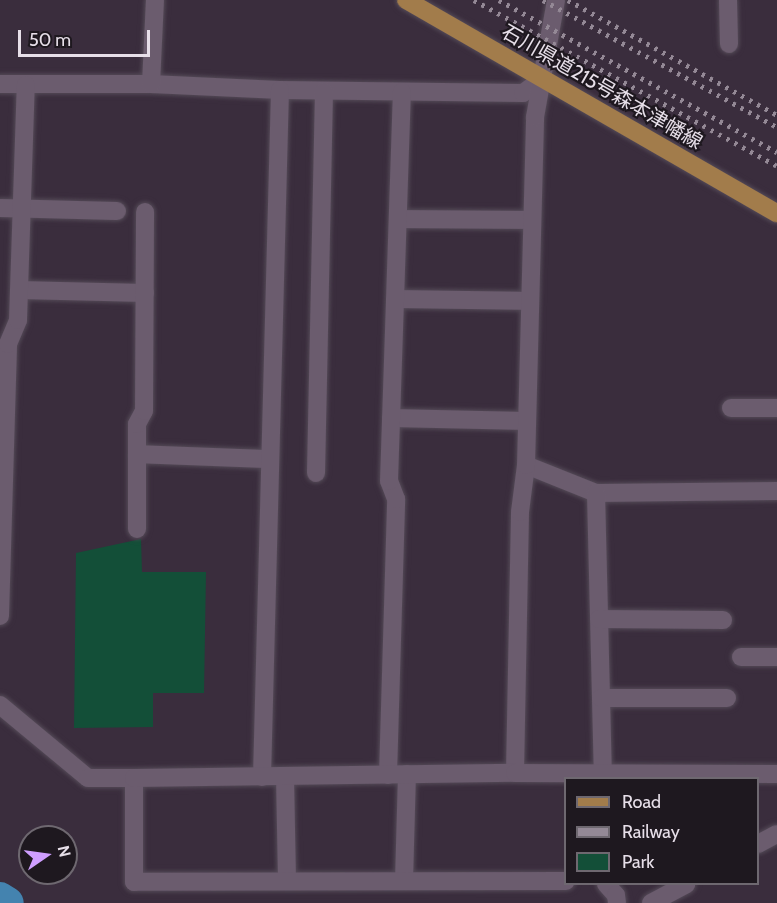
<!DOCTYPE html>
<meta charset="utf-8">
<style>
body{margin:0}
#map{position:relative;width:777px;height:903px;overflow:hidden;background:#3a2d3d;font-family:Cabin,"Noto Sans JP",sans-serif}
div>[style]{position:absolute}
.green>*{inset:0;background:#134f38}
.river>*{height:32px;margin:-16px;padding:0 16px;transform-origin:16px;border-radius:16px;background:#4483af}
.roads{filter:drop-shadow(0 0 2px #544a57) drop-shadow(0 0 2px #544a57)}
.minor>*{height:18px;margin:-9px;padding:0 9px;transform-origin:9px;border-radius:9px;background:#6b5c6e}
.major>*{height:18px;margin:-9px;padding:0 9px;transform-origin:9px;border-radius:9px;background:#a27c4b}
.rail>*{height:4.5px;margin-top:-2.25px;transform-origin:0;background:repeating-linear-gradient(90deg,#948996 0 3px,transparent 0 9px)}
span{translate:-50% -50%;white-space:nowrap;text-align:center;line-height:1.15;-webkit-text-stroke:4.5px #1e181f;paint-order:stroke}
.street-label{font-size:20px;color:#e7dfe9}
.legend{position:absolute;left:564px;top:777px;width:195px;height:108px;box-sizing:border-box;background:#1e181f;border:2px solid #6e6870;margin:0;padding:8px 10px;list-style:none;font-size:18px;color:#e7dfe9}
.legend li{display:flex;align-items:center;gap:12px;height:30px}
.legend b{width:30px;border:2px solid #6e6870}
.north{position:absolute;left:18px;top:825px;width:60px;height:60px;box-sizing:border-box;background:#1e181f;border:2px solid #6e6870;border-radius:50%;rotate:77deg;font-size:16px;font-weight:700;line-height:24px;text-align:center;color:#e7dfe9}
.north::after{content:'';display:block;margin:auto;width:21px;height:27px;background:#cf9eff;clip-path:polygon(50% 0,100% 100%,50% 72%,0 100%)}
.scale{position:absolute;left:18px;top:30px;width:132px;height:27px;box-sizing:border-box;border:3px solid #e7dfe9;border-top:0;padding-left:8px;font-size:18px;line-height:21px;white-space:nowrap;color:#e7dfe9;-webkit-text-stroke:4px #1e181f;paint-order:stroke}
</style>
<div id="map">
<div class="green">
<i style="clip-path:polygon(141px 539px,142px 572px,206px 572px,204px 693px,153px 693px,153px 727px,74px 728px,76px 553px)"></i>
</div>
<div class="river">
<i style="left:0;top:898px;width:9px;rotate:32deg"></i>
</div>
<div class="roads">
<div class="minor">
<i style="left:728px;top:0;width:44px;rotate:88.7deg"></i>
<i style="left:0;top:84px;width:151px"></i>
<i style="left:151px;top:84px;width:129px;rotate:2.7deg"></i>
<i style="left:280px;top:90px;width:243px;rotate:0.7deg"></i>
<i style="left:523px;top:93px;width:24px;rotate:-36deg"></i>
<i style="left:151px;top:84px;width:84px;rotate:-87.3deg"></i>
<i style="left:0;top:208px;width:117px;rotate:1.5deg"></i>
<i style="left:398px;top:219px;width:134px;rotate:0.4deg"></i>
<i style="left:19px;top:290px;width:126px;rotate:1.4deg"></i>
<i style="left:395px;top:299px;width:135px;rotate:0.8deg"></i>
<i style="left:731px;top:408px;width:46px"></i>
<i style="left:391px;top:418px;width:136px;rotate:1.3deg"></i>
<i style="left:137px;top:454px;width:133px;rotate:2.2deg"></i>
<i style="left:526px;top:465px;width:75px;rotate:21.8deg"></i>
<i style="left:596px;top:493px;width:181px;rotate:-0.6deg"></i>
<i style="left:316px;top:473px;width:382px;rotate:-88.8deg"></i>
<i style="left:596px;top:493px;width:285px;rotate:88.6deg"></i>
<i style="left:137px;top:529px;width:105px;rotate:-90deg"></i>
<i style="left:137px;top:424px;width:15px;rotate:-62deg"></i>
<i style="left:144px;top:411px;width:199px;rotate:-89.7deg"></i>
<i style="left:0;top:616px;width:272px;rotate:-88.3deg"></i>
<i style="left:8px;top:344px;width:26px;rotate:-67deg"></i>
<i style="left:18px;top:320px;width:235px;rotate:-88.1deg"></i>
<i style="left:599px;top:619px;width:124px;rotate:0.5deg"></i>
<i style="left:741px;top:657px;width:36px"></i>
<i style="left:601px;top:698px;width:126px"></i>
<i style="left:0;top:705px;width:114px;rotate:39.7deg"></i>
<i style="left:88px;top:778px;width:46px"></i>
<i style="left:515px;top:773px;width:261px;rotate:-88.9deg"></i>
<i style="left:520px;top:512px;width:47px;rotate:-82.7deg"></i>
<i style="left:526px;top:465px;width:348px;rotate:-88.5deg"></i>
<i style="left:535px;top:117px;width:119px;rotate:-79.8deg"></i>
<i style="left:388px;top:775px;width:276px;rotate:-88.3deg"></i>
<i style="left:396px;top:499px;width:19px;rotate:-111deg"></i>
<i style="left:389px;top:481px;width:389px;rotate:-88.1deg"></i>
<i style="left:285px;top:776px;width:105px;rotate:88.9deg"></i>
<i style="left:262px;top:777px;width:687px;rotate:-88.5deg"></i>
<i style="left:758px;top:844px;width:21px;rotate:-28deg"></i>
<i style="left:404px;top:881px;width:107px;rotate:-88.4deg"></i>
<i style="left:566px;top:881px;width:432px;rotate:179.9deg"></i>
<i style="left:134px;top:882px;width:104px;rotate:-90deg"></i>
<i style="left:134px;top:778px;width:381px;rotate:-0.8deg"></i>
<i style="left:515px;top:773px;width:262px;rotate:0.2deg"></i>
<i style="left:606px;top:884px;width:15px;rotate:48deg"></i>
<i style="left:616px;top:895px;width:8px;rotate:83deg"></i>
<i style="left:651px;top:903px;width:40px;rotate:-28deg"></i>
</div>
<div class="major">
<i style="left:406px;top:0;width:428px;rotate:29.9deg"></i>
</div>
</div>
<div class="rail">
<i style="left:474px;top:0;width:345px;rotate:28.7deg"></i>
<i style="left:499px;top:0;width:317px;rotate:28.7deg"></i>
<i style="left:543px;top:0;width:266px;rotate:28.5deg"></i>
<i style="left:568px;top:0;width:239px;rotate:28.8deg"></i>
</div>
<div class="street-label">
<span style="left:602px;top:87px;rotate:30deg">石川県道215号森本津幡線</span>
</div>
<ul class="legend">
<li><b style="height:8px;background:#a27c4b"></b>Road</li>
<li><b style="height:8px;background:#948996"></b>Railway</li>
<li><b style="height:16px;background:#134f38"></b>Park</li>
</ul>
<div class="north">N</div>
<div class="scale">50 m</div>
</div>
